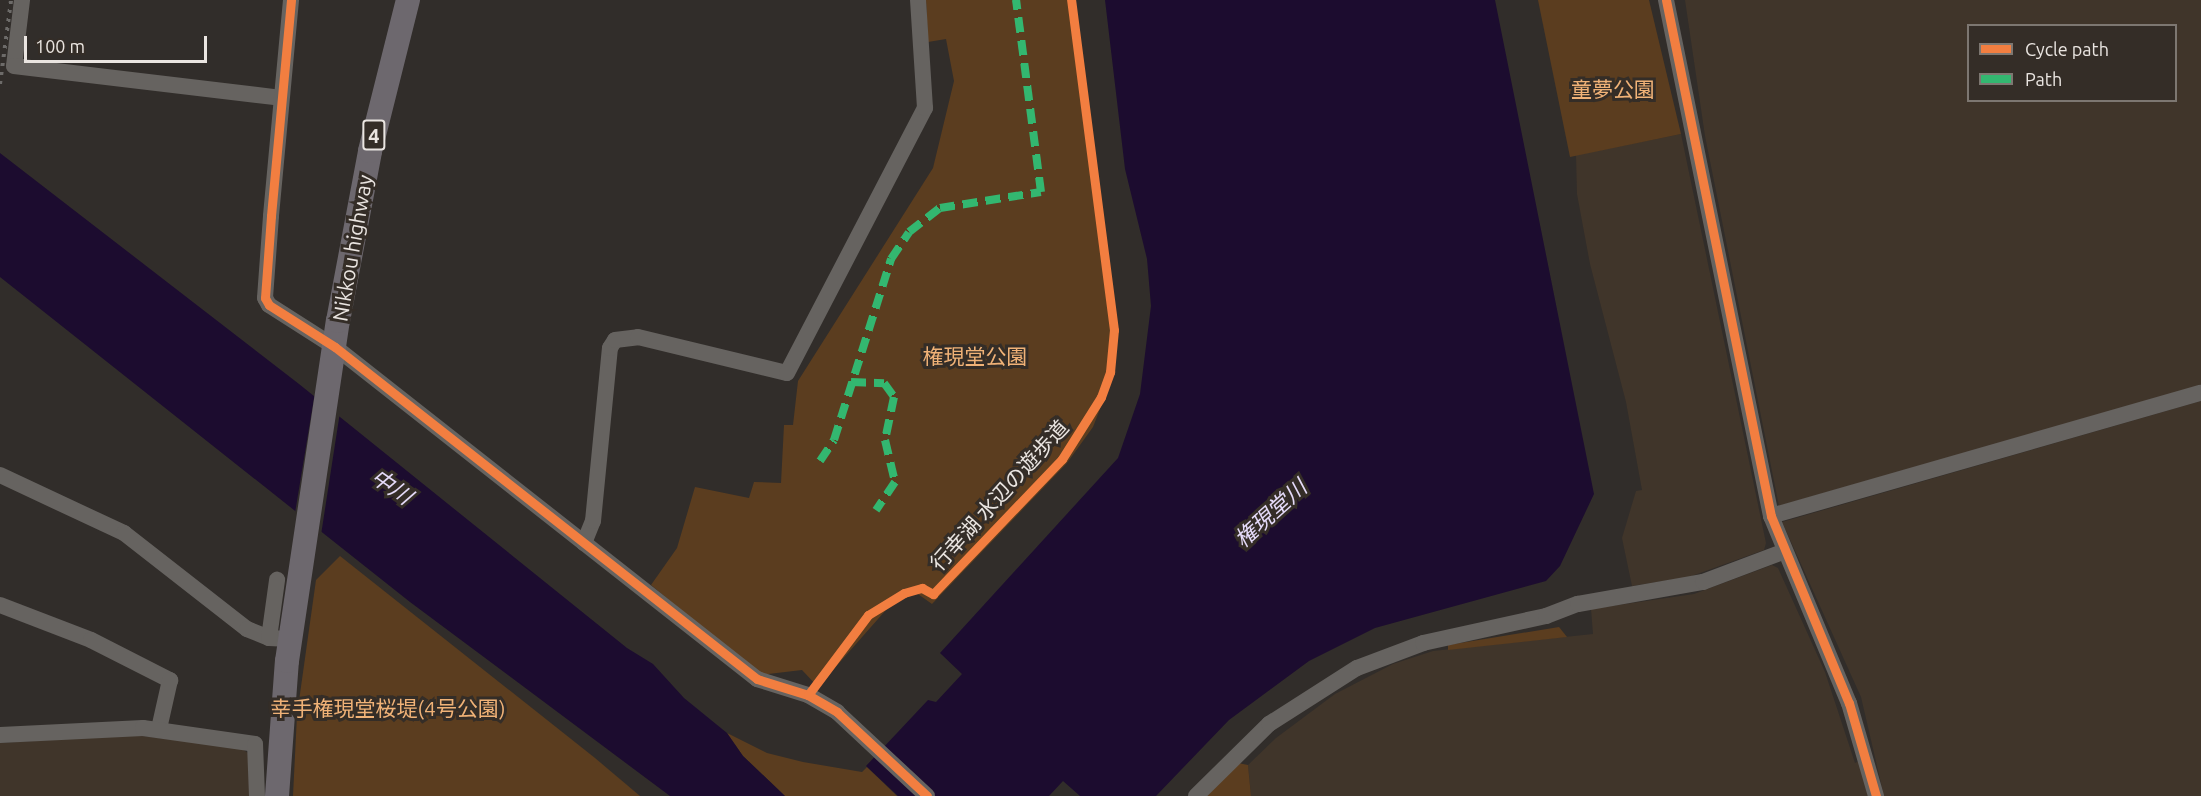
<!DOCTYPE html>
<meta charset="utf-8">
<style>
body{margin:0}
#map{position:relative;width:2201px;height:796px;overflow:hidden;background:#312d2a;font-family:Ubuntu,"Noto Sans JP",sans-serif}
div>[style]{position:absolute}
.built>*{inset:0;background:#40352a}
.green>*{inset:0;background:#5b3d1f}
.water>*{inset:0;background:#1c0c2f}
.pier>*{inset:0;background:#312d2a}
.minor>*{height:16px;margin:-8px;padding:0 8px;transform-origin:8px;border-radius:8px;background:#666360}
.highway>*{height:24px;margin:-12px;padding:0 12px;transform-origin:12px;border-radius:12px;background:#6d686e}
.rail>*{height:4px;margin-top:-2px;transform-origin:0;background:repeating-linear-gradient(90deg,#6d6b69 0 3px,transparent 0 9px)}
.quiet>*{height:8px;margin-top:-4px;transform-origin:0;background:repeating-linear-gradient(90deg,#33b770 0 15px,transparent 0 23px)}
.cycleway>*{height:9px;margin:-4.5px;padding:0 4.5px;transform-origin:4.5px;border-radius:4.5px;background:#f27e40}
span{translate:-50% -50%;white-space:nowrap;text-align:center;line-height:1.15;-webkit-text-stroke:6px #342d27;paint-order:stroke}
.shield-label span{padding:2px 4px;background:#342d27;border:2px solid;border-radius:4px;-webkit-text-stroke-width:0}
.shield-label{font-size:20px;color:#eae5e1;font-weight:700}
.park-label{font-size:21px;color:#f0b277}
.street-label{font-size:21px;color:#eae5e1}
.water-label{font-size:22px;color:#e5dbf9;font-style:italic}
.legend{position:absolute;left:1967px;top:24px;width:210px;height:78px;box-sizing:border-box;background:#342d27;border:2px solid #7d7771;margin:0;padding:8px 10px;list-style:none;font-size:18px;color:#eae5e1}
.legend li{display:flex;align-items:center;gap:12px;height:30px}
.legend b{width:30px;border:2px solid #7d7771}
.scale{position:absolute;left:24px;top:36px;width:183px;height:27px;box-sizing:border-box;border:3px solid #eae5e1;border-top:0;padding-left:8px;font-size:18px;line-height:21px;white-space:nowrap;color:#eae5e1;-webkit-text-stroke:4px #342d27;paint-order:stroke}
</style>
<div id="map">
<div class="built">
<i style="clip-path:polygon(evenodd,1685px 0,2201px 0,2201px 385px,1779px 506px,1705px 136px,1685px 0,1968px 26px,2176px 26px,2176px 100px,1968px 100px,1968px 26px)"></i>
<i style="clip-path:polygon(1681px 134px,1766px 543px,1764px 550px,1689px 577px,1632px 586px,1622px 538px,1636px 491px,1642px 490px,1626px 402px,1590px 264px,1577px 194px,1576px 155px)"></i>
<i style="clip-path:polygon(2201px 401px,2201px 796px,1884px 796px,1861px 697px,1782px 522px)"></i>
<i style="clip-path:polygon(1772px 565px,1778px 568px,1825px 672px,1855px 763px,1861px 760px,1868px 796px,1251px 796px,1248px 765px,1276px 738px,1335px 694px,1393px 664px,1433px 651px,1593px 634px,1591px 609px,1694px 594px)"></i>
<i style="clip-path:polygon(134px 735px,240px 748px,248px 753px,250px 796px,0 796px,0 743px)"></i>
</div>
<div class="green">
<i style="clip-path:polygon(926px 0,1075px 0,1115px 329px,1112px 378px,1093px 427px,1067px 463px,932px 604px,915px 592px,893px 602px,818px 687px,802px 670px,760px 675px,651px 585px,677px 548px,695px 487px,749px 498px,754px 482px,781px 483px,784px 425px,793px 425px,798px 381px,933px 168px,954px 81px,946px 39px,928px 42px)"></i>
<i style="clip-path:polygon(1538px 0,1649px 0,1681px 134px,1570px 157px)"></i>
<i style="clip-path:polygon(340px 556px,595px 758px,640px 796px,293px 796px,297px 715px,316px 580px)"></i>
<i style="clip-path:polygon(1559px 627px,1567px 637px,1448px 650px,1448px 645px)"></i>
<i style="clip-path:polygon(727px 733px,767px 753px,803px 762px,862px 772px,867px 767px,897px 796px,785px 796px,743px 756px)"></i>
<i style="clip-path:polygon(1238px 763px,1248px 765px,1251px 796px,1207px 796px)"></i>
</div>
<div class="water">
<i style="clip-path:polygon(1105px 0,1495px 0,1594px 494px,1560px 566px,1546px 581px,1375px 628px,1309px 661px,1229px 720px,1156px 796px,1080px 796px,1063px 781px,1049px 796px,898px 796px,866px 766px,928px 700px,936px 702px,962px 674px,940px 653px,1118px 458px,1140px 394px,1151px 306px,1147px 259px,1125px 169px)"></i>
<i style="clip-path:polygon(0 153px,299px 384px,627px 648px,653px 664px,684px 698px,727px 733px,743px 756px,785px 796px,670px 796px,410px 602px,0 277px)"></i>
</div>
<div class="pier">
<i style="clip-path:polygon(315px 392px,340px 412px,321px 535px,295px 513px)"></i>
</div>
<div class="minor">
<i style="left:22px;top:0;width:66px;rotate:96.9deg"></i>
<i style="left:14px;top:66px;width:269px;rotate:6.8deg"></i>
<i style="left:291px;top:0;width:217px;rotate:95.3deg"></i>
<i style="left:271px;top:216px;width:82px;rotate:94.2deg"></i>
<i style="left:265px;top:298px;width:8px;rotate:60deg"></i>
<i style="left:269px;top:305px;width:78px;rotate:32.5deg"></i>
<i style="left:335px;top:347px;width:537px;rotate:38.19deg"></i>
<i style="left:757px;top:679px;width:53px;rotate:17.4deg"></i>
<i style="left:808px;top:695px;width:34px;rotate:30deg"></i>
<i style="left:837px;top:712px;width:123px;rotate:43deg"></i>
<i style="left:1666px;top:0;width:527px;rotate:78.5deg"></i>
<i style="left:1771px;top:516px;width:203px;rotate:67.4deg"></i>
<i style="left:1849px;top:703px;width:97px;rotate:73.8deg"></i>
<i style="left:0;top:475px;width:137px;rotate:25.1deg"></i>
<i style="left:124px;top:533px;width:156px;rotate:38deg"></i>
<i style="left:247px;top:629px;width:24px;rotate:22deg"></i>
<i style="left:269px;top:638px;width:21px;rotate:3deg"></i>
<i style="left:1771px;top:516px;width:447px;rotate:-16deg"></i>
<i style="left:584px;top:543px;width:24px;rotate:-68deg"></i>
<i style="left:593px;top:521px;width:174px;rotate:-84.4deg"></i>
<i style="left:610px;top:348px;width:9px;rotate:-58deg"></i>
<i style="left:615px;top:340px;width:23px;rotate:-7deg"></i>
<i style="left:638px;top:337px;width:153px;rotate:13.6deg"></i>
<i style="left:787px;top:373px;width:299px;rotate:-62.5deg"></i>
<i style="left:925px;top:108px;width:108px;rotate:-93.7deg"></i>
<i style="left:0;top:605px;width:97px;rotate:21deg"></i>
<i style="left:91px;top:640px;width:89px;rotate:26.9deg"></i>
<i style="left:170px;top:680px;width:50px;rotate:102.7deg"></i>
<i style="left:269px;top:638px;width:59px;rotate:-82.1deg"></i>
<i style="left:0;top:735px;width:143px;rotate:-2.8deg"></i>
<i style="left:143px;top:728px;width:113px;rotate:8.1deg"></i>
<i style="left:255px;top:744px;width:52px;rotate:87.8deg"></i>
<i style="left:1196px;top:796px;width:103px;rotate:-44.6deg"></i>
<i style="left:1269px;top:724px;width:104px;rotate:-32.5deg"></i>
<i style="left:1357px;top:668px;width:71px;rotate:-20.7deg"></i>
<i style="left:1423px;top:643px;width:126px;rotate:-12.4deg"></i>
<i style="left:1546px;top:616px;width:34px;rotate:-21deg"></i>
<i style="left:1578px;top:604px;width:127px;rotate:-10deg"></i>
<i style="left:1703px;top:582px;width:85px;rotate:-20.6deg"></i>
</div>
<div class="highway">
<i style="left:277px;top:796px;width:135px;rotate:-85.8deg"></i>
<i style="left:287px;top:661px;width:344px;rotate:-81.5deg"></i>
<i style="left:338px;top:321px;width:173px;rotate:-79.3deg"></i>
<i style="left:370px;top:151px;width:156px;rotate:-75.9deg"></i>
</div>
<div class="rail">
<i style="left:0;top:84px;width:85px;rotate:-82.5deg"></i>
</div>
<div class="quiet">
<i style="left:851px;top:382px;width:33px;rotate:2deg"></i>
<i style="left:884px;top:383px;width:17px;rotate:54deg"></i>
<i style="left:894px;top:397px;width:44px;rotate:101.8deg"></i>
<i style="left:885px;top:440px;width:43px;rotate:76.6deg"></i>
<i style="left:895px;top:482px;width:34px;rotate:124deg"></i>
<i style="left:820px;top:461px;width:25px;rotate:-56deg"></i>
<i style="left:834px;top:440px;width:190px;rotate:-72.5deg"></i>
<i style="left:891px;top:259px;width:32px;rotate:-56deg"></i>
<i style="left:909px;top:232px;width:39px;rotate:-38deg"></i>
<i style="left:940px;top:208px;width:102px;rotate:-9deg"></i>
<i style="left:1041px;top:192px;width:194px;rotate:-97.4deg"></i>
</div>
<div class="cycleway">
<i style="left:291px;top:0;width:217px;rotate:95.3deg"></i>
<i style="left:271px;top:216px;width:82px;rotate:94.2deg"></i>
<i style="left:265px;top:298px;width:8px;rotate:60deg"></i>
<i style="left:269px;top:305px;width:78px;rotate:32.5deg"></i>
<i style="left:335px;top:347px;width:537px;rotate:38.19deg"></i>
<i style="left:757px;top:679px;width:53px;rotate:17.4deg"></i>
<i style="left:808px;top:695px;width:34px;rotate:30deg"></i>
<i style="left:837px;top:712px;width:123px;rotate:43deg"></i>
<i style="left:1666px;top:0;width:527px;rotate:78.5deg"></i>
<i style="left:1771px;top:516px;width:203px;rotate:67.4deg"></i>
<i style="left:1849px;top:703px;width:97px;rotate:73.8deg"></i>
<i style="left:808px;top:695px;width:100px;rotate:-53.1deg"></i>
<i style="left:868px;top:615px;width:42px;rotate:-31.4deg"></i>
<i style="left:904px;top:593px;width:19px;rotate:-16deg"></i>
<i style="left:922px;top:588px;width:13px;rotate:29deg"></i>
<i style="left:933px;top:594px;width:187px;rotate:-46.3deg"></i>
<i style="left:1062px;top:459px;width:73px;rotate:-57.8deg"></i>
<i style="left:1101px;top:397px;width:27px;rotate:-70deg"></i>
<i style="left:1110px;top:372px;width:42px;rotate:-84.6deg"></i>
<i style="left:1114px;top:330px;width:333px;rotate:-97.4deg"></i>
</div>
<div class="shield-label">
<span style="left:374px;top:135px">4</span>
</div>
<div class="park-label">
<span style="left:1613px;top:89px">童夢公園</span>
<span style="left:975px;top:356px">権現堂公園</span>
<span style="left:388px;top:708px">幸手権現堂桜堤(4号公園)</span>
</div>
<div class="street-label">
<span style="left:352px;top:248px;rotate:-80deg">Nikkou highway</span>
<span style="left:999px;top:495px;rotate:-48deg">行幸湖 水辺の遊歩道</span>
</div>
<div class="water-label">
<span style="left:392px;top:486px;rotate:35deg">中川</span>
<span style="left:1270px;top:513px;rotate:-42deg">権現堂川</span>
</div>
<ul class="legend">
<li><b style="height:8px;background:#f27e40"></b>Cycle path</li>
<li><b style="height:8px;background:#33b770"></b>Path</li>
</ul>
<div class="scale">100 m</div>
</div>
